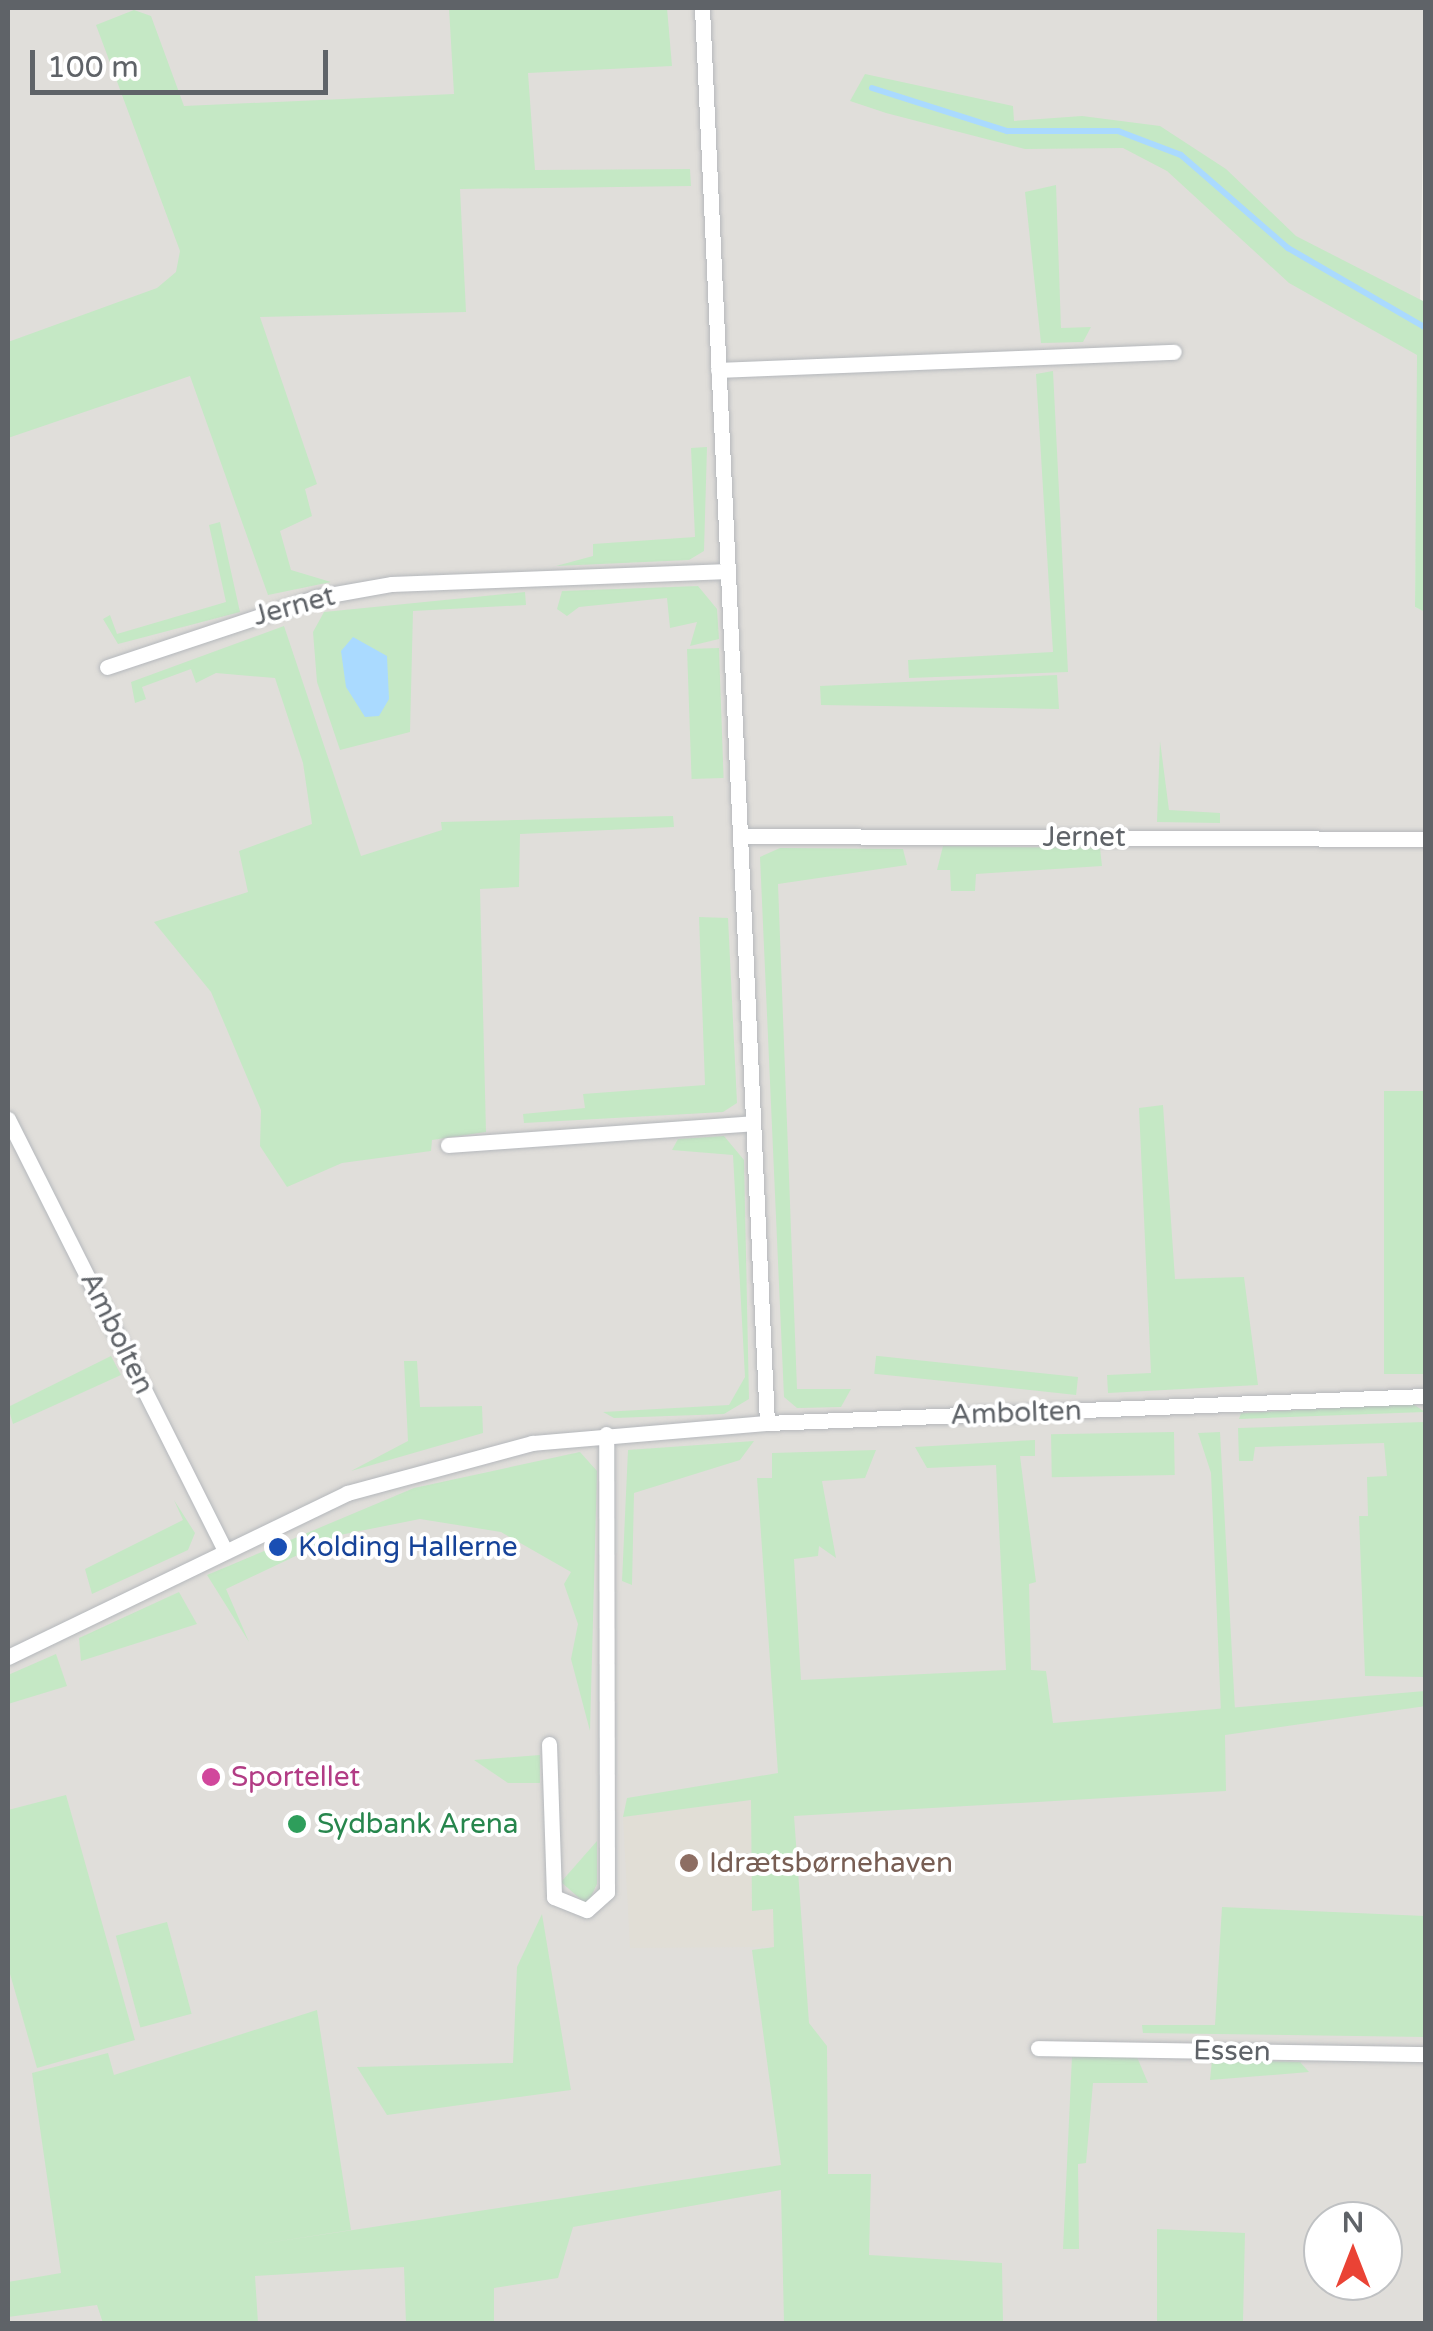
<!DOCTYPE html>
<meta charset="utf-8">
<style>
body{margin:0}
#map{position:relative;width:1433px;height:2331px;overflow:hidden;background:#f1efe8;font-family:"Varela Round",sans-serif}
div>[style]{position:absolute}
.industrial>*{inset:0;background:#e0deda}
.education>*{inset:0;background:#e1ded6}
.green>*{inset:0;background:#c5e8c5;transform-origin:0 0}
.water>*{inset:0;background:#aadaff}
.stream>*{height:6px;margin:-3px;padding:0 3px;transform-origin:3px;border-radius:3px;background:#aadaff}
.roads{filter:drop-shadow(0 0 2px #b5b8bc) drop-shadow(0 0 2px #b5b8bc)}
.minor>*{height:15px;margin:-7.5px;padding:0 7.5px;transform-origin:7.5px;border-radius:7.5px;background:#fff}
.dots>*{width:28px;height:28px;translate:-50% -50%;box-sizing:border-box;border:5px solid #fff;border-radius:50%}
span{translate:-50% -50%;white-space:nowrap;text-align:center;line-height:1.15;-webkit-text-stroke:8px #fff;paint-order:stroke}
.street-label{font-size:28px;color:#5f6368}
.transit-label{font-size:28px;color:#164399}
.left{translate:0 -50%;text-align:left}
.hotel-label{font-size:28px;color:#b23c85}
.leisure-label{font-size:28px;color:#27864d}
.education-label{font-size:28px;color:#785e54}
.frame{position:absolute;inset:0;border:10px solid #5f6368;pointer-events:none}
.north{position:absolute;left:1303px;top:2201px;width:100px;height:100px;box-sizing:border-box;background:#fff;border:2px solid #bfc1c3;border-radius:50%;rotate:0deg;font-size:28px;font-weight:700;line-height:40px;text-align:center;color:#5f6368}
.north::after{content:'';display:block;margin:auto;width:35px;height:45px;background:#ea4335;clip-path:polygon(50% 0,100% 100%,50% 72%,0 100%)}
.scale{position:absolute;left:30px;top:50px;width:298px;height:45px;box-sizing:border-box;border:5px solid #5f6368;border-top:0;padding-left:12px;font-size:30px;line-height:35px;white-space:nowrap;color:#5f6368;-webkit-text-stroke:8px #fff;paint-order:stroke}
</style>
<div id="map">
<div class="industrial">
<i style="clip-path:polygon(evenodd,8px 8px,1425px 8px,1415px 607px,1426px 612px,1425px 2323px,8px 2324px,8px 8px,1323px 2221px,1383px 2221px,1383px 2281px,1323px 2281px,1323px 2221px)"></i>
</div>
<div class="education">
<i style="clip-path:polygon(751px 1800px,752px 1910px,773px 1909px,775px 1947px,630px 1948px,623px 1817px)"></i>
</div>
<div class="green">
<i style="clip-path:polygon(449px 8px,667px 8px,672px 66px,528px 73px,535px 170px,690px 169px,691px 186px,460px 189px,466px 312px,260px 317px,317px 484px,305px 489px,312px 516px,280px 531px,291px 570px,331px 582px,268px 595px,190px 376px,8px 438px,8px 342px,157px 288px,176px 272px,180px 251px,96px 25px,134px 10px,151px 16px,184px 106px,454px 94px)"></i>
<i style="clip-path:polygon(865px 74px,1013px 106px,1014px 121px,1082px 116px,1160px 126px,1226px 169px,1296px 236px,1425px 302px,1425px 612px,1415px 607px,1417px 355px,1289px 283px,1167px 171px,1123px 148px,1025px 149px,886px 113px,850px 101px)"></i>
<i style="clip-path:polygon(1056px 185px,1061px 328px,1091px 327px,1083px 342px,1041px 343px,1025px 192px)"></i>
<i style="clip-path:polygon(1053px 371px,1068px 672px,909px 678px,908px 660px,1053px 652px,1036px 374px)"></i>
<i style="clip-path:polygon(707px 447px,704px 551px,689px 560px,556px 566px,593px 556px,593px 544px,695px 537px,691px 448px)"></i>
<i style="clip-path:polygon(220px 522px,240px 612px,118px 644px,103px 619px,110px 615px,117px 634px,226px 602px,209px 525px)"></i>
<i style="clip-path:polygon(698px 586px,717px 609px,719px 639px,690px 646px,697px 622px,670px 628px,667px 598px,579px 607px,567px 616px,557px 609px,562px 591px)"></i>
<i style="clip-path:polygon(525px 592px,526px 605px,413px 611px,410px 732px,340px 750px,317px 682px,313px 632px,324px 612px)"></i>
<i style="clip-path:polygon(284px 626px,361px 856px,442px 830px,441px 822px,673px 816px,674px 827px,520px 834px,519px 887px,480px 889px,486px 1132px,432px 1140px,431px 1151px,342px 1163px,287px 1187px,260px 1146px,261px 1110px,211px 992px,154px 922px,248px 892px,239px 851px,312px 824px,303px 763px,275px 678px,216px 673px,196px 683px,191px 669px,142px 687px,146px 699px,135px 703px,131px 682px)"></i>
<i style="left:719px;top:648px;width:130px;height:32px;rotate:88deg"></i>
<i style="clip-path:polygon(1057px 675px,1059px 709px,821px 705px,820px 686px)"></i>
<i style="clip-path:polygon(1160px 741px,1169px 810px,1220px 813px,1220px 823px,1157px 822px)"></i>
<i style="clip-path:polygon(943px 846px,1100px 848px,1102px 866px,976px 874px,975px 891px,951px 891px,950px 870px,937px 870px)"></i>
<i style="clip-path:polygon(780px 848px,903px 849px,907px 865px,778px 884px,797px 1389px,851px 1389px,841px 1407px,797px 1408px,784px 1397px,760px 857px)"></i>
<i style="clip-path:polygon(699px 917px,728px 918px,737px 1103px,723px 1112px,524px 1123px,523px 1114px,585px 1108px,583px 1094px,705px 1085px)"></i>
<i style="left:1425px;top:1091px;width:283px;height:41px;rotate:90deg"></i>
<i style="clip-path:polygon(1163px 1105px,1175px 1279px,1244px 1277px,1258px 1385px,1108px 1393px,1107px 1375px,1151px 1373px,1139px 1108px)"></i>
<i style="clip-path:polygon(724px 1136px,744px 1160px,749px 1399px,724px 1414px,614px 1418px,603px 1412px,729px 1405px,745px 1377px,733px 1155px,672px 1150px,678px 1139px)"></i>
<i style="clip-path:polygon(111px 1356px,121px 1375px,13px 1424px,8px 1407px)"></i>
<i style="clip-path:polygon(404px 1361px,417px 1361px,420px 1407px,482px 1406px,483px 1433px,351px 1471px,408px 1441px)"></i>
<i style="left:1078px;top:1377px;width:18px;height:203px;rotate:96deg"></i>
<i style="clip-path:polygon(1413px 1404px,1425px 1412px,1239px 1419px,1241px 1413px)"></i>
<i style="clip-path:polygon(1425px 1422px,1425px 1677px,1365px 1676px,1359px 1516px,1368px 1516px,1367px 1477px,1387px 1476px,1384px 1443px,1255px 1447px,1253px 1461px,1239px 1461px,1238px 1428px)"></i>
<i style="left:1174px;top:1432px;width:43px;height:123px;rotate:89deg"></i>
<i style="clip-path:polygon(1220px 1432px,1235px 1710px,1221px 1713px,1211px 1473px,1198px 1433px)"></i>
<i style="clip-path:polygon(1035px 1440px,1035px 1456px,1020px 1456px,1036px 1582px,1029px 1584px,1031px 1670px,1046px 1671px,1053px 1723px,1425px 1691px,1426px 1706px,1225px 1735px,1226px 1791px,794px 1816px,809px 2023px,827px 2046px,828px 2174px,871px 2174px,869px 2255px,1002px 2263px,1003px 2323px,784px 2323px,781px 2190px,573px 2227px,558px 2278px,494px 2288px,494px 2323px,406px 2323px,404px 2267px,255px 2276px,258px 2323px,103px 2323px,97px 2305px,8px 2317px,8px 2282px,61px 2273px,32px 2073px,108px 2053px,114px 2075px,317px 2010px,351px 2230px,228px 2249px,781px 2165px,752px 1950px,774px 1947px,773px 1909px,752px 1911px,751px 1800px,623px 1817px,627px 1798px,778px 1773px,757px 1478px,772px 1478px,772px 1453px,876px 1450px,865px 1478px,822px 1481px,836px 1558px,819px 1546px,818px 1556px,794px 1559px,801px 1680px,1006px 1670px,996px 1465px,927px 1468px,915px 1447px)"></i>
<i style="clip-path:polygon(754px 1441px,740px 1460px,634px 1493px,632px 1585px,622px 1581px,628px 1450px)"></i>
<i style="clip-path:polygon(580px 1452px,597px 1471px,590px 1731px,571px 1659px,578px 1624px,564px 1584px,571px 1572px,501px 1532px,420px 1519px,340px 1535px,226px 1589px,249px 1642px,207px 1575px,414px 1488px)"></i>
<i style="clip-path:polygon(174px 1500px,195px 1533px,188px 1550px,92px 1594px,85px 1569px,183px 1520px)"></i>
<i style="clip-path:polygon(179px 1592px,197px 1624px,81px 1661px,79px 1638px)"></i>
<i style="clip-path:polygon(56px 1654px,67px 1686px,8px 1704px,8px 1675px)"></i>
<i style="clip-path:polygon(540px 1755px,540px 1783px,508px 1783px,474px 1760px)"></i>
<i style="clip-path:polygon(66px 1795px,135px 2040px,37px 2068px,8px 1967px,8px 1810px)"></i>
<i style="clip-path:polygon(597px 1841px,597px 1884px,587px 1905px,561px 1882px)"></i>
<i style="clip-path:polygon(1222px 1907px,1425px 1916px,1425px 2037px,1143px 2033px,1142px 2025px,1215px 2025px)"></i>
<i style="clip-path:polygon(542px 1914px,571px 2090px,387px 2115px,357px 2067px,513px 2063px,517px 1967px)"></i>
<i style="left:167px;top:1922px;width:95px;height:53px;rotate:75deg"></i>
<i style="clip-path:polygon(1072px 2056px,1137px 2057px,1148px 2083px,1093px 2083px,1086px 2163px,1078px 2164px,1079px 2249px,1063px 2249px)"></i>
<i style="clip-path:polygon(1212px 2060px,1300px 2062px,1309px 2072px,1210px 2080px)"></i>
<i style="clip-path:polygon(1157px 2229px,1245px 2233px,1243px 2322px,1303px 2323px,1157px 2323px)"></i>
</div>
<div class="water">
<i style="clip-path:polygon(353px 637px,387px 656px,389px 699px,379px 716px,365px 717px,346px 687px,341px 651px)"></i>
</div>
<div class="stream">
<i style="left:872px;top:88px;width:142px;rotate:17.7deg"></i>
<i style="left:1007px;top:131px;width:111px"></i>
<i style="left:1118px;top:131px;width:67px;rotate:20.9deg"></i>
<i style="left:1181px;top:155px;width:142px;rotate:41deg"></i>
<i style="left:1288px;top:248px;width:160px;rotate:30.1deg"></i>
</div>
<div class="roads">
<div class="minor">
<i style="left:702px;top:8px;width:1416px;rotate:87.37deg"></i>
<i style="left:718px;top:370px;width:456px;rotate:-2.3deg"></i>
<i style="left:107px;top:667px;width:222px;rotate:-18.4deg"></i>
<i style="left:318px;top:597px;width:75px;rotate:-10deg"></i>
<i style="left:392px;top:584px;width:336px;rotate:-2.2deg"></i>
<i style="left:743px;top:836px;width:683px;rotate:0.25deg"></i>
<i style="left:8px;top:1119px;width:481px;rotate:63.3deg"></i>
<i style="left:448px;top:1145px;width:305px;rotate:-4.1deg"></i>
<i style="left:8px;top:1657px;width:377px;rotate:-25.8deg"></i>
<i style="left:347px;top:1493px;width:192px;rotate:-15.1deg"></i>
<i style="left:532px;top:1443px;width:236px;rotate:-4.9deg"></i>
<i style="left:767px;top:1423px;width:660px;rotate:-2.35deg"></i>
<i style="left:549px;top:1744px;width:153px;rotate:88.1deg"></i>
<i style="left:554px;top:1897px;width:35px;rotate:22deg"></i>
<i style="left:587px;top:1910px;width:27px;rotate:-42deg"></i>
<i style="left:607px;top:1892px;width:458px;rotate:-90.1deg"></i>
<i style="left:1038px;top:2048px;width:388px;rotate:0.9deg"></i>
</div>
</div>
<div class="dots">
<i style="left:278px;top:1547px;background:#1a4fb4"></i>
<i style="left:211px;top:1777px;background:#d1479c"></i>
<i style="left:297px;top:1824px;background:#2e9e5b"></i>
<i style="left:689px;top:1863px;background:#8d6e63"></i>
</div>
<div class="street-label">
<span style="left:294px;top:606px;rotate:-15deg">Jernet</span>
<span style="left:1084px;top:837px">Jernet</span>
<span style="left:117px;top:1333px;rotate:64deg">Ambolten</span>
<span style="left:1016px;top:1413px;rotate:-2deg">Ambolten</span>
<span style="left:1232px;top:2051px;rotate:1deg">Essen</span>
</div>
<div class="transit-label">
<span class="left" style="left:298px;top:1547px">Kolding Hallerne</span>
</div>
<div class="hotel-label">
<span class="left" style="left:231px;top:1777px">Sportellet</span>
</div>
<div class="leisure-label">
<span class="left" style="left:317px;top:1824px">Sydbank Arena</span>
</div>
<div class="education-label">
<span class="left" style="left:709px;top:1863px">Idrætsbørnehaven</span>
</div>
<div class="frame"></div>
<div class="north">N</div>
<div class="scale">100 m</div>
</div>
